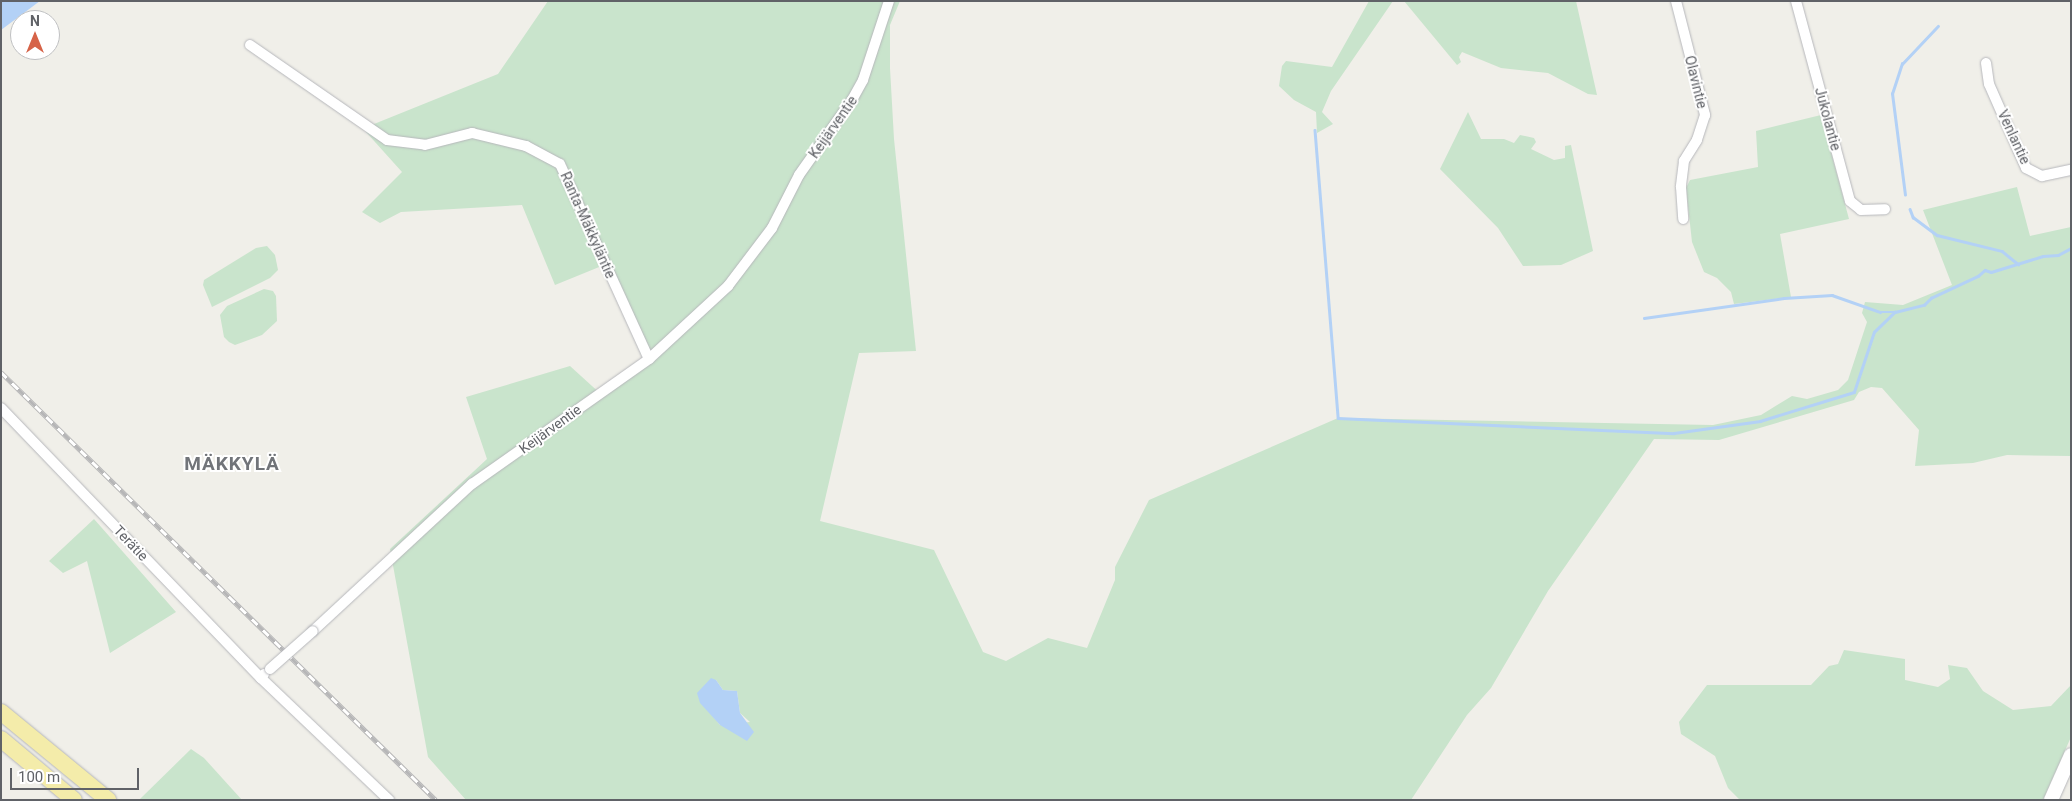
<!DOCTYPE html>
<meta charset="utf-8">
<style>
body{margin:0}
#map{position:relative;width:2072px;height:801px;overflow:hidden;background:#f0efe9;font-family:Roboto,sans-serif}
div>[style]{position:absolute}
.green>*{inset:0;background:#c9e4cc}
.water>*{inset:0;background:#b3d1f6}
.stream>*{height:2.5px;margin:-1.25px;padding:0 1.25px;transform-origin:1.25px;border-radius:1.25px;background:#b3d1f6}
.roads{filter:drop-shadow(0 0 1px #b6b7bb) drop-shadow(0 0 1px #b6b7bb)}
.minor>*{height:10px;margin:-5px;padding:0 5px;transform-origin:5px;border-radius:5px;background:#fff}
.secondary>*{height:14px;margin:-7px;padding:0 7px;transform-origin:7px;border-radius:7px;background:#fff}
.trunk>*{height:16px;margin:-8px;padding:0 8px;transform-origin:8px;border-radius:8px;background:#f4ecaa}
.rail>*{height:4.5px;margin-top:-2.25px;transform-origin:0;background:repeating-linear-gradient(90deg,#fff 0 8px,#b6b6b7 0 16px);box-sizing:border-box;border-block:1px solid #b6b6b7}
.bridges{filter:drop-shadow(0 0 1px #b6b7bb) drop-shadow(0 0 1px #b6b7bb)}
.minor-bridge>*{height:10px;margin:-5px;padding:0 5px;transform-origin:5px;border-radius:5px;background:#fff}
span{translate:-50% -50%;white-space:nowrap;text-align:center;line-height:1.15;-webkit-text-stroke:4px #fff;paint-order:stroke}
.street-label{font-size:14px;color:#606267}
.district-label{font-size:19px;color:#717479;font-weight:700;letter-spacing:1px}
.frame{position:absolute;inset:0;border:2px solid #606267;pointer-events:none}
.north{position:absolute;left:10px;top:10px;width:50px;height:50px;box-sizing:border-box;background:#fff;border:1px solid #bfc0c2;border-radius:50%;rotate:0deg;font-size:14px;font-weight:700;line-height:20px;text-align:center;color:#606267}
.north::after{content:'';display:block;margin:auto;width:18px;height:22px;background:#d66348;clip-path:polygon(50% 0,100% 100%,50% 72%,0 100%)}
.scale{position:absolute;left:10px;top:768px;width:129px;height:22px;box-sizing:border-box;border:2px solid #606267;border-top:0;padding-left:6px;font-size:15px;line-height:18px;white-space:nowrap;color:#606267;-webkit-text-stroke:4px #fff;paint-order:stroke}
</style>
<div id="map">
<div class="green">
<i style="clip-path:polygon(evenodd,548px 1px,900px 1px,890px 25px,890px 68px,894px 139px,916px 351px,859px 353px,820px 521px,934px 550px,983px 652px,1006px 661px,1048px 638px,1087px 648px,1115px 580px,1115px 567px,1149px 500px,1338px 418px,1713px 425px,1761px 415px,1792px 396px,1807px 399px,1838px 390px,1848px 380px,1867px 322px,1862px 313px,1865px 302px,1903px 305px,1952px 285px,1923px 210px,2017px 187px,2030px 236px,2071px 227px,2071px 456px,2007px 455px,1973px 463px,1915px 466px,1919px 430px,1882px 388px,1871px 387px,1859px 392px,1854px 400px,1719px 440px,1654px 439px,1548px 591px,1491px 688px,1467px 715px,1411px 800px,466px 800px,428px 757px,390px 549px,487px 459px,466px 397px,570px 366px,603px 396px,653px 361px,609px 263px,555px 285px,522px 205px,401px 212px,380px 223px,362px 212px,402px 172px,366px 132px,374px 124px,498px 74px,548px 1px,716px 680px,723px 690px,737px 691px,740px 713px,750px 722px,720px 725px,711px 714px,716px 680px)"></i>
<i style="clip-path:polygon(1369px 1px,1393px 1px,1331px 91px,1322px 112px,1333px 124px,1317px 133px,1316px 112px,1294px 100px,1279px 86px,1282px 66px,1286px 61px,1332px 67px)"></i>
<i style="clip-path:polygon(1404px 1px,1576px 1px,1597px 95px,1588px 94px,1548px 73px,1501px 68px,1462px 52px,1459px 57px,1461px 62px,1457px 65px)"></i>
<i style="clip-path:polygon(1468px 112px,1481px 139px,1504px 139px,1514px 143px,1520px 135px,1534px 138px,1536px 142px,1531px 149px,1554px 160px,1565px 158px,1565px 146px,1571px 145px,1593px 251px,1561px 265px,1523px 266px,1498px 228px,1440px 169px)"></i>
<i style="clip-path:polygon(1821px 115px,1849px 219px,1780px 234px,1791px 297px,1734px 304px,1731px 292px,1717px 278px,1704px 272px,1692px 242px,1686px 188px,1690px 180px,1758px 167px,1756px 131px)"></i>
<i style="clip-path:polygon(267px 246px,275px 255px,278px 270px,270px 278px,212px 307px,203px 285px,204px 280px,256px 248px)"></i>
<i style="clip-path:polygon(264px 289px,273px 291px,276px 296px,277px 321px,262px 335px,235px 345px,229px 342px,224px 337px,220px 315px,227px 306px)"></i>
<i style="clip-path:polygon(94px 519px,176px 612px,110px 653px,87px 561px,63px 573px,49px 561px)"></i>
<i style="clip-path:polygon(1844px 650px,1905px 659px,1905px 680px,1938px 687px,1950px 679px,1948px 665px,1967px 668px,1983px 691px,2013px 710px,2051px 706px,2071px 685px,2071px 737px,2043px 800px,1740px 800px,1728px 788px,1715px 756px,1681px 734px,1679px 722px,1707px 685px,1811px 685px,1829px 666px,1838px 664px)"></i>
<i style="clip-path:polygon(191px 749px,204px 758px,242px 800px,140px 799px)"></i>
</div>
<div class="water">
<i style="clip-path:polygon(1px 1px,40px 1px,1px 30px)"></i>
<i style="clip-path:polygon(711px 678px,716px 680px,723px 690px,737px 691px,740px 713px,754px 732px,747px 741px,720px 725px,700px 703px,697px 693px)"></i>
</div>
<div class="stream">
<i style="left:1315px;top:130px;width:289px;rotate:85.4deg"></i>
<i style="left:1338px;top:418px;width:336px;rotate:2.6deg"></i>
<i style="left:1674px;top:433px;width:87px;rotate:-7.9deg"></i>
<i style="left:1760px;top:421px;width:98px;rotate:-17.1deg"></i>
<i style="left:1854px;top:392px;width:63px;rotate:-71.6deg"></i>
<i style="left:1874px;top:332px;width:29px;rotate:-44deg"></i>
<i style="left:1895px;top:312px;width:30px;rotate:-14deg"></i>
<i style="left:1924px;top:305px;width:10px;rotate:-45deg"></i>
<i style="left:1931px;top:298px;width:52px;rotate:-25.1deg"></i>
<i style="left:1978px;top:276px;width:9px;rotate:-41deg"></i>
<i style="left:1985px;top:270px;width:6px;rotate:18deg"></i>
<i style="left:1991px;top:272px;width:54px;rotate:-17.1deg"></i>
<i style="left:2043px;top:256px;width:15px;rotate:-4deg"></i>
<i style="left:2058px;top:255px;width:15px;rotate:-28deg"></i>
<i style="left:1905px;top:195px;width:102px;rotate:-97.3deg"></i>
<i style="left:1892px;top:94px;width:32px;rotate:-72deg"></i>
<i style="left:1902px;top:64px;width:52px;rotate:-46.5deg"></i>
<i style="left:1910px;top:209px;width:9px;rotate:69deg"></i>
<i style="left:1913px;top:217px;width:30px;rotate:37deg"></i>
<i style="left:1937px;top:235px;width:67px;rotate:13.8deg"></i>
<i style="left:2002px;top:251px;width:21px;rotate:39deg"></i>
<i style="left:1644px;top:318px;width:141px;rotate:-8.1deg"></i>
<i style="left:1784px;top:298px;width:48px;rotate:-3.6deg"></i>
<i style="left:1832px;top:295px;width:51px;rotate:19.5deg"></i>
<i style="left:1880px;top:312px;width:15px"></i>
</div>
<div class="roads">
<div class="minor">
<i style="left:1676px;top:1px;width:118px;rotate:75.7deg"></i>
<i style="left:1705px;top:115px;width:26px;rotate:108deg"></i>
<i style="left:1697px;top:140px;width:25px;rotate:122deg"></i>
<i style="left:1684px;top:161px;width:26px;rotate:97deg"></i>
<i style="left:1681px;top:187px;width:32px;rotate:86deg"></i>
<i style="left:1796px;top:1px;width:207px;rotate:74.9deg"></i>
<i style="left:1850px;top:201px;width:14px;rotate:39deg"></i>
<i style="left:1861px;top:210px;width:24px;rotate:-2deg"></i>
<i style="left:250px;top:45px;width:167px;rotate:34.7deg"></i>
<i style="left:387px;top:140px;width:38px;rotate:7deg"></i>
<i style="left:425px;top:145px;width:49px;rotate:-14.3deg"></i>
<i style="left:472px;top:133px;width:56px;rotate:13.5deg"></i>
<i style="left:526px;top:146px;width:38px;rotate:28deg"></i>
<i style="left:560px;top:164px;width:214px;rotate:65.5deg"></i>
<i style="left:1986px;top:63px;width:21px;rotate:82deg"></i>
<i style="left:1989px;top:84px;width:92px;rotate:66.2deg"></i>
<i style="left:2026px;top:168px;width:18px;rotate:27deg"></i>
<i style="left:2042px;top:176px;width:30px;rotate:-12deg"></i>
<i style="left:1px;top:408px;width:375px;rotate:46.1deg"></i>
<i style="left:313px;top:631px;width:217px;rotate:-42.8deg"></i>
<i style="left:472px;top:484px;width:217px;rotate:-35.2deg"></i>
<i style="left:649px;top:359px;width:108px;rotate:-42.7deg"></i>
<i style="left:728px;top:286px;width:73px;rotate:-52.8deg"></i>
<i style="left:772px;top:228px;width:59px;rotate:-63deg"></i>
<i style="left:799px;top:175px;width:92px;rotate:-54.8deg"></i>
<i style="left:852px;top:100px;width:23px;rotate:-61deg"></i>
<i style="left:863px;top:80px;width:83px;rotate:-71.8deg"></i>
<i style="left:264px;top:674px;width:5px;rotate:127deg"></i>
<i style="left:261px;top:678px;width:177px;rotate:43.6deg"></i>
</div>
<div class="secondary">
<i style="left:2051px;top:800px;width:49px;rotate:-66deg"></i>
</div>
<div class="trunk">
<i style="left:1px;top:712px;width:139px;rotate:39.4deg"></i>
<i style="left:1px;top:739px;width:95px;rotate:39.9deg"></i>
</div>
</div>
<div class="rail">
<i style="left:1px;top:372px;width:610px;rotate:44.54deg"></i>
</div>
<div class="bridges">
<div class="minor-bridge">
<i style="left:270px;top:669px;width:57px;rotate:-41.5deg"></i>
</div>
</div>
<div class="street-label">
<span style="left:1696px;top:82px;rotate:76deg">Olavintie</span>
<span style="left:1828px;top:119px;rotate:75deg">Jukolantie</span>
<span style="left:833px;top:127px;rotate:-55deg">Keijärventie</span>
<span style="left:2014px;top:137px;rotate:65deg">Venlantie</span>
<span style="left:588px;top:225px;rotate:66deg">Ranta-Mäkkyläntie</span>
<span style="left:550px;top:429px;rotate:-36deg">Keijärventie</span>
<span style="left:131px;top:543px;rotate:46deg">Terätie</span>
</div>
<div class="district-label">
<span style="left:232px;top:464px">MÄKKYLÄ</span>
</div>
<div class="frame"></div>
<div class="north">N</div>
<div class="scale">100 m</div>
</div>
